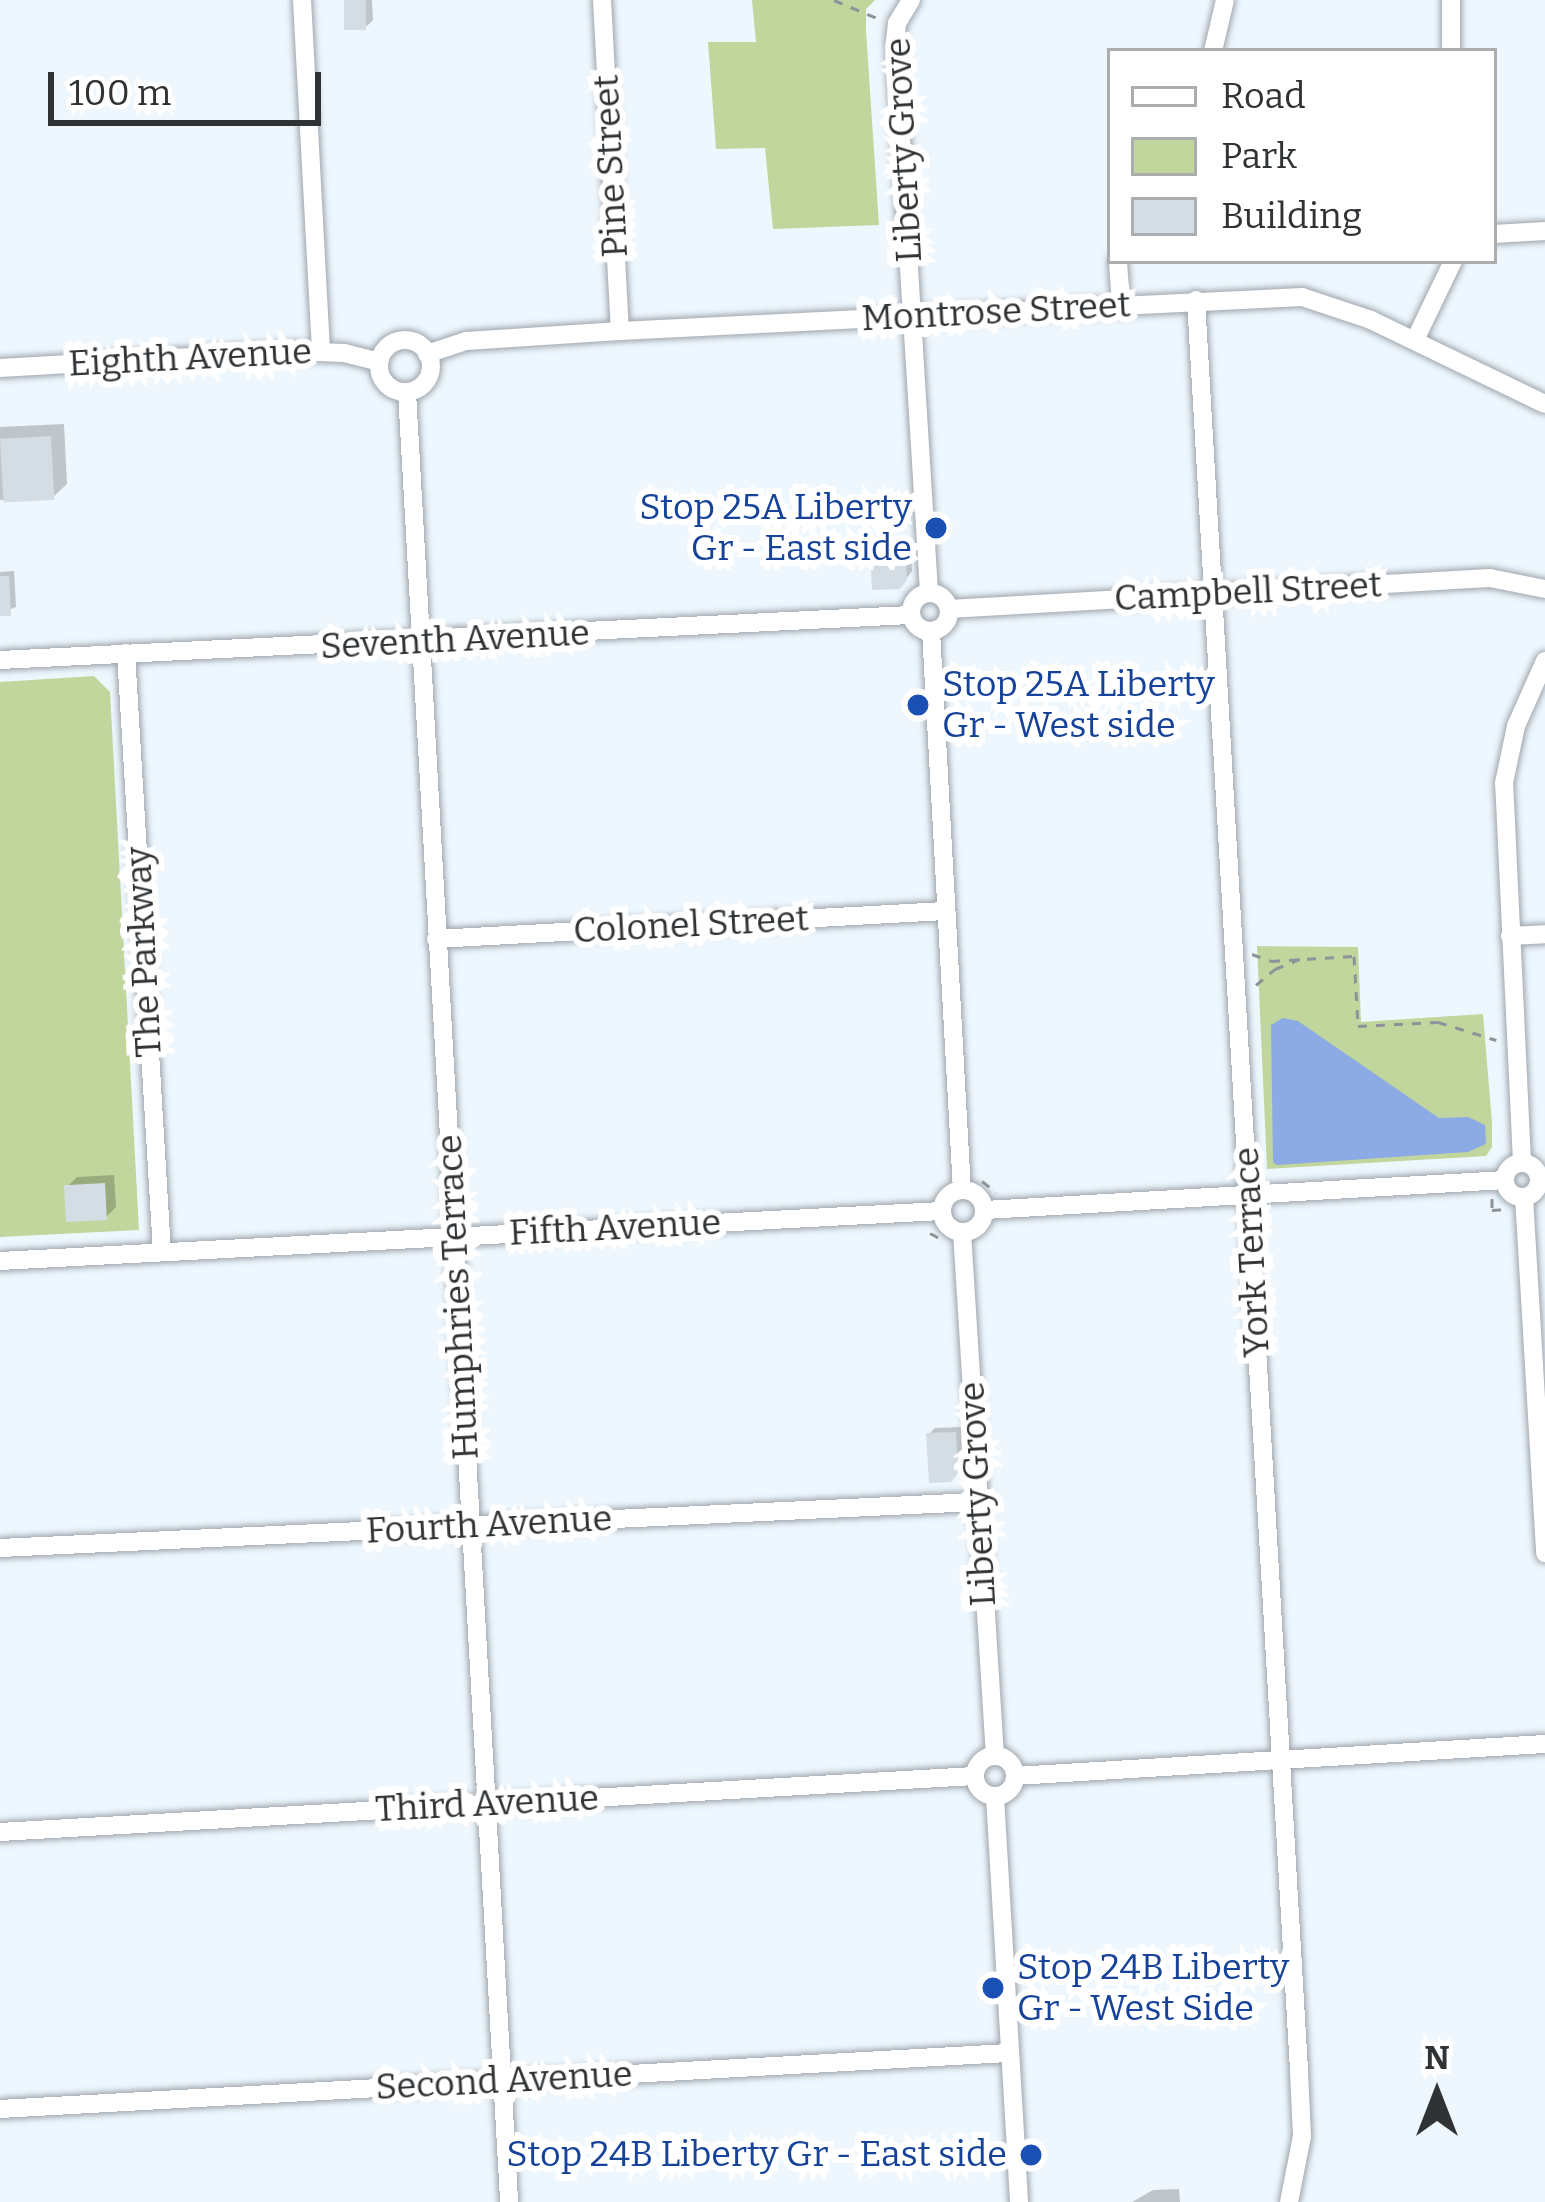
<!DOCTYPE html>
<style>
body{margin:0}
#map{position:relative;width:1545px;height:2202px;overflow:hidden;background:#eef7fe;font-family:Bitter,serif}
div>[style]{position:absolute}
.green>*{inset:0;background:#c0d69d}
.water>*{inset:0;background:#8caae3}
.shadow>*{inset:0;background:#0003}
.building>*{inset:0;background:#d5dde4;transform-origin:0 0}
.path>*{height:3px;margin-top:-1.5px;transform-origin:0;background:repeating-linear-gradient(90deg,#8d9398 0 9px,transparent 0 18px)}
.roads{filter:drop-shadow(0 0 3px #9fa6ad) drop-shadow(0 0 3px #9fa6ad)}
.minor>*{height:18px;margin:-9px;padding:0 9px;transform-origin:9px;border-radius:9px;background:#fff}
.minor>.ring{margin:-9px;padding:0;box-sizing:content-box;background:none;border:18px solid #fff;border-radius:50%}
.dots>*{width:33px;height:33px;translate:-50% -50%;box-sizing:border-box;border:6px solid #fff;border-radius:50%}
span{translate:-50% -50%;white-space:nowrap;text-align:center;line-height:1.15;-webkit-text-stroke:12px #fff;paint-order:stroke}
.street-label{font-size:36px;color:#303336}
.transit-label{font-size:36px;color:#164399}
.right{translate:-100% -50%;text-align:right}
.left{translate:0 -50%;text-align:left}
.legend{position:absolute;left:1107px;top:48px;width:390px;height:216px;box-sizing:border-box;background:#fff;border:3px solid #acadaf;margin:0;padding:15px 21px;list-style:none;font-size:36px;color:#303336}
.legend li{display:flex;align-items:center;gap:24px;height:60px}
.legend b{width:60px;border:3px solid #acadaf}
.north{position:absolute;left:1377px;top:2034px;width:120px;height:120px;-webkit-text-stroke:9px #fff;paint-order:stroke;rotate:0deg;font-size:33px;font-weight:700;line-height:48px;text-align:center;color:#303336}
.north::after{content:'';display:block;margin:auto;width:42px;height:54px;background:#303336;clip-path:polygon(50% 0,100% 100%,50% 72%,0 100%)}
.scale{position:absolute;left:48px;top:72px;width:273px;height:54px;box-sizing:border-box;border:6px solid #303336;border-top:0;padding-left:15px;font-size:36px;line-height:42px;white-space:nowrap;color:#303336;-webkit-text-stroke:9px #fff;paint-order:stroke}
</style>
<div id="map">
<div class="green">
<i style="clip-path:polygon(752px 0,875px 0,866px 9px,866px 31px,879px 225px,773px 229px,765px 148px,716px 149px,708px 42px,756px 42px)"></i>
<i style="clip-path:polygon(94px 676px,110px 692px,139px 1230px,0 1237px,0 682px)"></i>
<i style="clip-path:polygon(1257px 946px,1358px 947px,1361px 1022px,1483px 1014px,1492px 1123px,1492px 1147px,1486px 1156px,1267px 1169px)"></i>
</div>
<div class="water">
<i style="clip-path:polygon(1283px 1018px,1298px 1021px,1439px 1118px,1468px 1117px,1485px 1125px,1486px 1144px,1468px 1152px,1277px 1165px,1273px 1162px,1271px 1025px)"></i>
</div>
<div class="shadow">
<i style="clip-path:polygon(347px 0,372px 0,373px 20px,367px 26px)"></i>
<i style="clip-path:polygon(64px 424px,67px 484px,53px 497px,0 500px,0 427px)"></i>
<i style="clip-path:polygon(910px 543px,912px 571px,906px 579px,873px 551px,879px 545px)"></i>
<i style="clip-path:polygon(14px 571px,16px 607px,0 613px,0 572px)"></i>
<i style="clip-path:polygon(114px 1175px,116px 1207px,106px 1217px,67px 1187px,77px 1177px)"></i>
<i style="clip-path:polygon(961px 1427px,963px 1464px,950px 1479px,929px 1434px,935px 1428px)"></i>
<i style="clip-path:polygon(1179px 2189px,1180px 2202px,1132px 2202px,1153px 2190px)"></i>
</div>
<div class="building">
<i style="left:344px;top:0;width:22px;height:30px"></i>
<i style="left:51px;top:436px;width:64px;height:51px;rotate:87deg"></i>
<i style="clip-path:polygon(905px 548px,907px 580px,900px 589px,872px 590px,870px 549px)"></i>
<i style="clip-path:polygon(0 576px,9px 576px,11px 616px,0 616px)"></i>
<i style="left:105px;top:1183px;width:37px;height:41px;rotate:87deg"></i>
<i style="clip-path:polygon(956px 1432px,958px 1473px,951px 1482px,929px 1483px,926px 1433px)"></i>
</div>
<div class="path">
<i style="left:834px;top:0;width:47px;rotate:22.7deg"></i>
<i style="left:1252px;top:954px;width:20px;rotate:20deg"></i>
<i style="left:1271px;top:961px;width:83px;rotate:-3.4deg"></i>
<i style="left:1354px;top:956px;width:70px;rotate:86.7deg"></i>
<i style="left:1358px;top:1026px;width:80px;rotate:-2.9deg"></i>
<i style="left:1438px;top:1022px;width:61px;rotate:17.2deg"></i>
<i style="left:1256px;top:985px;width:25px;rotate:-40deg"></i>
<i style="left:1275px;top:969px;width:27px;rotate:-22deg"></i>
<i style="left:982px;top:1181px;width:18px;rotate:38deg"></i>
<i style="left:1492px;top:1198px;width:12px;rotate:90deg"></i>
<i style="left:1492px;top:1210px;width:15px;rotate:-4deg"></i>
<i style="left:930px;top:1233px;width:17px;rotate:28deg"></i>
</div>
<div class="roads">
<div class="minor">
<i style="left:302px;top:0;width:351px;rotate:86.9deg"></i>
<i style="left:602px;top:0;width:331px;rotate:86.9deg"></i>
<i style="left:911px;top:0;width:27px;rotate:121deg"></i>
<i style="left:897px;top:23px;width:19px;rotate:96deg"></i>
<i style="left:895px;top:42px;width:551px;rotate:86.46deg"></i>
<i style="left:1213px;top:51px;width:52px;rotate:-76.8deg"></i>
<i style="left:1451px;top:51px;width:51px;rotate:-90deg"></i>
<i style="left:1494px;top:234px;width:51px;rotate:-3.4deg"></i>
<i style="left:1118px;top:261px;width:44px;rotate:86.1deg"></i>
<i style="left:1196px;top:300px;width:1775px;rotate:86.67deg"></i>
<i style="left:1299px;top:2072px;width:64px;rotate:87.3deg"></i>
<i style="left:1302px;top:2136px;width:67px;rotate:101.1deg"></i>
<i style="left:1415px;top:340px;width:88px;rotate:-64.3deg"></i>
<i class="ring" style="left:379px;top:340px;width:34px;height:34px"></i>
<i style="left:427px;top:354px;width:41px;rotate:-18.4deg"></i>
<i style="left:466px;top:341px;width:154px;rotate:-3.7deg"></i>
<i style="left:620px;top:331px;width:683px;rotate:-2.85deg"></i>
<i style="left:1302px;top:297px;width:73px;rotate:18.4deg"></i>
<i style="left:1371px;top:320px;width:193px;rotate:25.8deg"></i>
<i style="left:0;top:368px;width:293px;rotate:-3.3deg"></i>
<i style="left:293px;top:351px;width:51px;rotate:2.2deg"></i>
<i style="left:344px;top:353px;width:36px;rotate:14deg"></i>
<i style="left:407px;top:392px;width:1813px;rotate:86.77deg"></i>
<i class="ring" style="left:911px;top:593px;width:20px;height:20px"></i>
<i style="left:949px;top:609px;width:542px;rotate:-3.28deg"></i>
<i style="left:1490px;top:578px;width:56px;rotate:11.3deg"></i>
<i style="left:931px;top:631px;width:560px;rotate:86.83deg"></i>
<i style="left:126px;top:653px;width:600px;rotate:86.56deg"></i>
<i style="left:0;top:660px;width:910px;rotate:-2.83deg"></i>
<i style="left:1510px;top:936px;width:35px;rotate:-3deg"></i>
<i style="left:436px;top:939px;width:510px;rotate:-3.15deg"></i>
<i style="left:1522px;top:1162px;width:379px;rotate:-92.7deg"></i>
<i style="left:1504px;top:783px;width:58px;rotate:-78.1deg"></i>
<i style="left:1516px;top:726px;width:71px;rotate:-66deg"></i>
<i class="ring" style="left:1505px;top:1163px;width:16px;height:16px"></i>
<i class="ring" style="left:942px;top:1190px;width:24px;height:24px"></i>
<i style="left:1524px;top:1197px;width:357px;rotate:86.6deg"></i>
<i style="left:985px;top:1210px;width:521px;rotate:-3.3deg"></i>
<i style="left:962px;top:1232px;width:525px;rotate:86.4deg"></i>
<i style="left:0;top:1261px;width:943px;rotate:-3.04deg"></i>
<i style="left:0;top:1548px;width:978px;rotate:-2.7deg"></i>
<i class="ring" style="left:975px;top:1756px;width:22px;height:22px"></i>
<i style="left:1015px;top:1776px;width:531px;rotate:-3.46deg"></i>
<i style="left:995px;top:1797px;width:406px;rotate:86.6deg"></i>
<i style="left:0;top:1832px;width:976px;rotate:-3.29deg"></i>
<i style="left:0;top:2109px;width:1010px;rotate:-3.18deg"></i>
</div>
</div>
<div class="dots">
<i style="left:936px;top:528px;background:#1a4fb4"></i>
<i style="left:918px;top:705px;background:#1a4fb4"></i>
<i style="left:993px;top:1988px;background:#1a4fb4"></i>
<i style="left:1031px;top:2155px;background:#1a4fb4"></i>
</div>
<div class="street-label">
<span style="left:904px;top:150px;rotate:-93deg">Liberty Grove</span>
<span style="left:611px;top:166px;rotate:-93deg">Pine Street</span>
<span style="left:996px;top:312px;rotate:-3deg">Montrose Street</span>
<span style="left:190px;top:358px;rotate:-3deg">Eighth Avenue</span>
<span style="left:1248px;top:592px;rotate:-3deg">Campbell Street</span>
<span style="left:455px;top:640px;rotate:-3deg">Seventh Avenue</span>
<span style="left:691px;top:925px;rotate:-3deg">Colonel Street</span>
<span style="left:144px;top:952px;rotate:-93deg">The Parkway</span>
<span style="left:615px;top:1228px;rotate:-3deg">Fifth Avenue</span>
<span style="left:1252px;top:1252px;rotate:-93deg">York Terrace</span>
<span style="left:458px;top:1297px;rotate:-93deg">Humphries Terrace</span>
<span style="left:978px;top:1494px;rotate:-93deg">Liberty Grove</span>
<span style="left:489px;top:1525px;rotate:-3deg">Fourth Avenue</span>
<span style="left:487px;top:1804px;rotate:-3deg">Third Avenue</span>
<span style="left:504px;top:2081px;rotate:-3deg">Second Avenue</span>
</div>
<div class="transit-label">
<span class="right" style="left:912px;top:528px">Stop 25A Liberty<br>Gr - East side</span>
<span class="left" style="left:942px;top:705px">Stop 25A Liberty<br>Gr - West side</span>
<span class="left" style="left:1017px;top:1988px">Stop 24B Liberty<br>Gr - West Side</span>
<span class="right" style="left:1007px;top:2155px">Stop 24B Liberty Gr - East side</span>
</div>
<ul class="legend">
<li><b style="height:15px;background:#fff"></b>Road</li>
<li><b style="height:33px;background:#c0d69d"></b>Park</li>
<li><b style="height:33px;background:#d5dde4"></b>Building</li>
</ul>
<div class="north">N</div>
<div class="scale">100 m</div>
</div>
